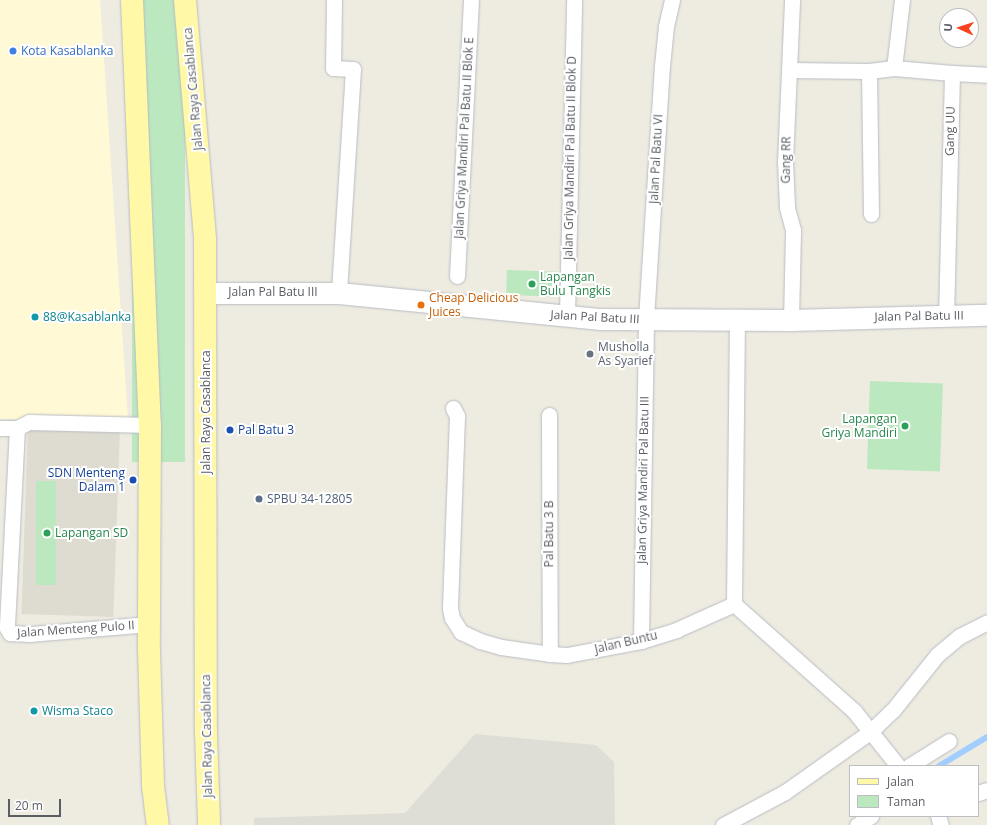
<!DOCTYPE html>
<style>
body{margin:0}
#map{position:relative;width:987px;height:825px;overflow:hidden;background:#eeece1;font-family:"Open Sans",sans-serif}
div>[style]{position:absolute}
.commercial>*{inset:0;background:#fff9d6}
.industrial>*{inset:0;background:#dfded6}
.education>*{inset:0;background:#dedcd0;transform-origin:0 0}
.green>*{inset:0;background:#bbe8bf;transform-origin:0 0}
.stream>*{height:5.5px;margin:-2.75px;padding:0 2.75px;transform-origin:2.75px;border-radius:2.75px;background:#a1ceff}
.roads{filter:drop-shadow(0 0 1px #b9bbc2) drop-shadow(0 0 1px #b9bbc2)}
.street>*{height:15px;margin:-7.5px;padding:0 7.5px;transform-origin:7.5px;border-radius:7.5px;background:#fff}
.secondary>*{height:21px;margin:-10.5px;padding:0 10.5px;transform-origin:10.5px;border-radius:10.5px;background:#fff}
.primary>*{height:22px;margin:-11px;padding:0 11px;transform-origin:11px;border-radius:11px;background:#fff8a6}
.dots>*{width:11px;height:11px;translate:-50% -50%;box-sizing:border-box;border:2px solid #fff;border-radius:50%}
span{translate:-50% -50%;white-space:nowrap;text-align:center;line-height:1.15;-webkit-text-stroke:4px #fff;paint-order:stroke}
.shop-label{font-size:12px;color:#366cbe}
.left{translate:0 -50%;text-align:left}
.street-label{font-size:12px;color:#5a5d64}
.leisure-label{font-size:12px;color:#27864d}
.right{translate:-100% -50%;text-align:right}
.food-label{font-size:12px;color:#c56008}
.culture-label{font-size:12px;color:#0d838f}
.worship-label{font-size:12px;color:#5b616d}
.transit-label{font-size:12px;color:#164399}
.service-label{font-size:12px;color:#4e5e75}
.legend{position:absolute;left:849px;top:765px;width:130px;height:52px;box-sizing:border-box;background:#fff;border:1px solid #bdbec1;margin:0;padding:5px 7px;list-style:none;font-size:12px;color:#5a5d64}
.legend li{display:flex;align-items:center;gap:8px;height:20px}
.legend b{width:20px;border:1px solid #bdbec1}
.north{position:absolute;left:939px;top:8px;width:40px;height:40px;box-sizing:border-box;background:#fff;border:1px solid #bdbec1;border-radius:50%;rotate:273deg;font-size:11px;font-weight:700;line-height:16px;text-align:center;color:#5a5d64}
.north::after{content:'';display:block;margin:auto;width:14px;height:18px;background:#f7411f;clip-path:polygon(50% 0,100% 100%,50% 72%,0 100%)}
.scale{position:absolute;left:8px;top:799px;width:53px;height:18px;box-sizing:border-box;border:2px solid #5a5d64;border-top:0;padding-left:5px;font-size:12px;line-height:14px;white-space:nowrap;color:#5a5d64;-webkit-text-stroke:3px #fff;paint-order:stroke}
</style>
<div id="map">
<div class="commercial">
<i style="clip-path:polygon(0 0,100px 0,128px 419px,0 419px)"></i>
</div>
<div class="industrial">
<i style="clip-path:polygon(475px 734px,596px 745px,614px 762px,615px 825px,254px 825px,254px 818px,405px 813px)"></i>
</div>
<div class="education">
<i style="left:28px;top:426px;width:92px;height:188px;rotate:2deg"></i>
</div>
<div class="green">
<i style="left:132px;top:0;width:53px;height:462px"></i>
<i style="left:507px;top:270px;width:51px;height:25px;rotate:2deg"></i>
<i style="left:870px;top:381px;width:73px;height:88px;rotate:2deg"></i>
<i style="left:36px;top:481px;width:20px;height:104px"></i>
</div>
<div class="stream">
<i style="left:939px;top:766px;width:56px;rotate:-31.1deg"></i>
</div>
<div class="roads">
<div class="street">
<i style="left:334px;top:0;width:68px;rotate:90.8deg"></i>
<i style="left:333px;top:68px;width:20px;rotate:3deg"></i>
<i style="left:353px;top:69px;width:224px;rotate:93.6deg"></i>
<i style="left:902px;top:0;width:68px;rotate:96.7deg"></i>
<i style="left:894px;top:68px;width:58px;rotate:4.9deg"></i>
<i style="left:952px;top:73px;width:243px;rotate:91.4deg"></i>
<i style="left:789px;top:70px;width:80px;rotate:0.7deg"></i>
<i style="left:952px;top:73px;width:35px;rotate:3deg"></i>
<i style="left:871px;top:214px;width:143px;rotate:-90.8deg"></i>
<i style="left:869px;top:71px;width:25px;rotate:-7deg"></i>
<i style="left:457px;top:276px;width:276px;rotate:-87.1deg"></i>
<i style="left:567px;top:316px;width:316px;rotate:-88.7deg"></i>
<i style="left:791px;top:320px;width:90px;rotate:-88.7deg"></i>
<i style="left:793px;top:230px;width:24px;rotate:-105deg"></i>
<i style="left:787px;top:207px;width:45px;rotate:-92.5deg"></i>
<i style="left:785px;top:162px;width:162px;rotate:-87.5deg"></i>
<i style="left:453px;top:408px;width:9px;rotate:63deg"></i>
<i style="left:457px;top:416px;width:192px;rotate:92.1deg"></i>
<i style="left:450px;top:608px;width:10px;rotate:79deg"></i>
<i style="left:452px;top:618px;width:17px;rotate:57deg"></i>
<i style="left:461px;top:632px;width:21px;rotate:25deg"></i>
<i style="left:480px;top:641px;width:22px;rotate:16deg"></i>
<i style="left:501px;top:647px;width:49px;rotate:8.1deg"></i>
<i style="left:550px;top:654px;width:17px;rotate:3deg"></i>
<i style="left:567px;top:655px;width:75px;rotate:-10.7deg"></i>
<i style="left:641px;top:641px;width:37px;rotate:-17deg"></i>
<i style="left:676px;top:630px;width:64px;rotate:-24.1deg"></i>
<i style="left:734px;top:604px;width:284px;rotate:-89.4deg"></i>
<i style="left:549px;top:415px;width:239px;rotate:89.8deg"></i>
<i style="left:0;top:428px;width:17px"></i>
<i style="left:17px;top:428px;width:13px;rotate:-27deg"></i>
<i style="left:29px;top:422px;width:121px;rotate:1.4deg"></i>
<i style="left:17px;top:428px;width:200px;rotate:92.9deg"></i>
<i style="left:7px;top:628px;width:6px;rotate:59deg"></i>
<i style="left:10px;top:633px;width:20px;rotate:3deg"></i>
<i style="left:30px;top:634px;width:119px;rotate:-4.8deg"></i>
<i style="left:734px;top:604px;width:161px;rotate:41.7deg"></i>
<i style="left:854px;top:711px;width:70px;rotate:51.3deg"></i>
<i style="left:641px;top:641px;width:322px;rotate:-89.1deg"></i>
<i style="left:646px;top:319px;width:254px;rotate:-86.4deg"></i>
<i style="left:662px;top:66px;width:40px;rotate:-84.3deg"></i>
<i style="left:666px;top:26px;width:27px;rotate:-77deg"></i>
<i style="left:909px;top:766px;width:47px;rotate:-32deg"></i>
<i style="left:978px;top:793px;width:9px;rotate:-18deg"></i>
<i style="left:938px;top:816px;width:9px;rotate:72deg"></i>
<i style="left:723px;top:825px;width:70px;rotate:-28deg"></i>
<i style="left:785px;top:792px;width:105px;rotate:-35.3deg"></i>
<i style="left:871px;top:731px;width:30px;rotate:-44deg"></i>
<i style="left:893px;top:710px;width:70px;rotate:-51.3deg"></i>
<i style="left:937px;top:655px;width:30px;rotate:-40deg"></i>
<i style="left:960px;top:636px;width:30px;rotate:-27deg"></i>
<i style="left:857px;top:825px;width:17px;rotate:-33deg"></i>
</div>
<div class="secondary">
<i style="left:205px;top:293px;width:134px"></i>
<i style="left:339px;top:293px;width:263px;rotate:5.7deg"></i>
<i style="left:601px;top:319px;width:190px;rotate:0.3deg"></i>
<i style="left:791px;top:320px;width:196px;rotate:-1.5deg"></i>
</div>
<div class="primary">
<i style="left:132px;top:0;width:425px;rotate:87.6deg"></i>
<i style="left:150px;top:425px;width:225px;rotate:90.3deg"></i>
<i style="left:149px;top:650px;width:136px;rotate:88.3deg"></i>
<i style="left:153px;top:786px;width:39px;rotate:83deg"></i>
<i style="left:185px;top:0;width:240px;rotate:85.2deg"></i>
<i style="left:205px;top:239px;width:494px;rotate:89.9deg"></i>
<i style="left:206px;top:733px;width:92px;rotate:88.1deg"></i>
</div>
</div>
<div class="dots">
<i style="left:13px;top:51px;background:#3f7fe0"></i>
<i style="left:532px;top:284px;background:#2e9e5b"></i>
<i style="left:421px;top:305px;background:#e8710a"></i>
<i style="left:35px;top:317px;background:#0f9aa8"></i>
<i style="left:590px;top:354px;background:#6b7280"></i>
<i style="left:905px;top:426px;background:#2e9e5b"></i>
<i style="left:230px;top:430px;background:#1a4fb4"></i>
<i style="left:133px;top:480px;background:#1a4fb4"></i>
<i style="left:259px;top:499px;background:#5c6f8a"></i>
<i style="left:47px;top:533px;background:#2e9e5b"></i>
<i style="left:34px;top:711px;background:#0f9aa8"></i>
</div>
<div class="shop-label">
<span class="left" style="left:21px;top:51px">Kota Kasablanka</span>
</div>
<div class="street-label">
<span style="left:193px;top:89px;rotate:-95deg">Jalan Raya Casablanca</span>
<span style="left:950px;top:131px;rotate:-89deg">Gang UU</span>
<span style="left:464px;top:138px;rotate:-87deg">Jalan Griya Mandiri Pal Batu II Blok E</span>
<span style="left:570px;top:158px;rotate:-89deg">Jalan Griya Mandiri Pal Batu II Blok D</span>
<span style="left:656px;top:159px;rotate:-87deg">Jalan Pal Batu VI</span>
<span style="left:786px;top:160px;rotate:-89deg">Gang RR</span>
<span style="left:273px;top:292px">Jalan Pal Batu III</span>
<span style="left:919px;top:316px;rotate:-1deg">Jalan Pal Batu III</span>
<span style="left:595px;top:317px;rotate:3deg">Jalan Pal Batu III</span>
<span style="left:206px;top:412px;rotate:-90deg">Jalan Raya Casablanca</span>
<span style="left:643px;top:480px;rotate:-89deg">Jalan Griya Mandiri Pal Batu III</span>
<span style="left:549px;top:534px;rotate:-90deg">Pal Batu 3 B</span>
<span style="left:76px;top:629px;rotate:-4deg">Jalan Menteng Pulo II</span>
<span style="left:626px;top:642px;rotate:-13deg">Jalan Buntu</span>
<span style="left:207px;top:736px;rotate:-91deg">Jalan Raya Casablanca</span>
</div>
<div class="leisure-label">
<span class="left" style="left:540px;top:284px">Lapangan<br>Bulu Tangkis</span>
<span class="right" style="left:897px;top:426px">Lapangan<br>Griya Mandiri</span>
<span class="left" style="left:55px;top:533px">Lapangan SD</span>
</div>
<div class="food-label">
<span class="left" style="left:429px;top:305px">Cheap Delicious<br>Juices</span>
</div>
<div class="culture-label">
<span class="left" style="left:43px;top:317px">88@Kasablanka</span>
<span class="left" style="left:42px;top:711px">Wisma Staco</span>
</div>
<div class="worship-label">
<span class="left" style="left:598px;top:354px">Musholla<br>As Syarief</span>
</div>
<div class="transit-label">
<span class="left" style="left:238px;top:430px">Pal Batu 3</span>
<span class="right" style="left:125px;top:480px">SDN Menteng<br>Dalam 1</span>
</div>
<div class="service-label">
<span class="left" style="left:267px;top:499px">SPBU 34-12805</span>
</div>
<ul class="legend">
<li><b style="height:5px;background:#fff8a6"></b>Jalan</li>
<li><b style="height:11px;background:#bbe8bf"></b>Taman</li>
</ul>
<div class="north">U</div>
<div class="scale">20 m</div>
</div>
